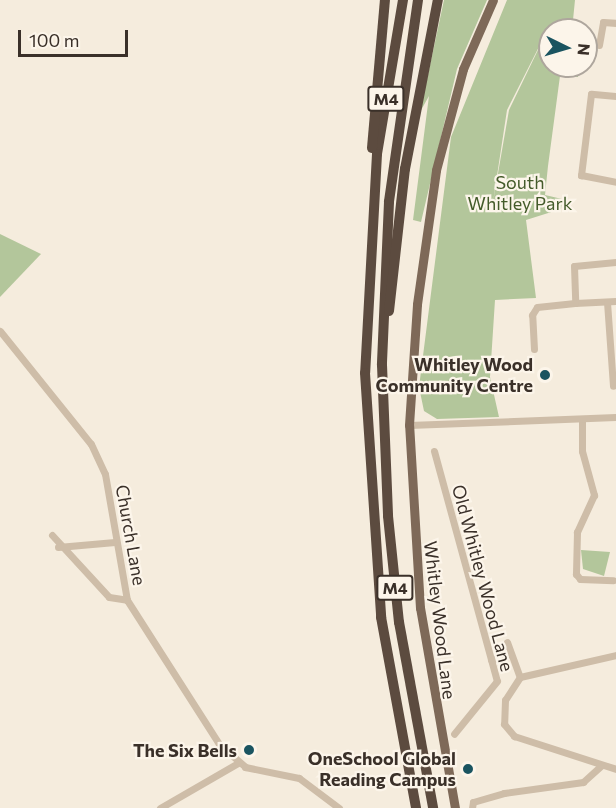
<!DOCTYPE html>
<style>
body{margin:0}
#map{position:relative;width:616px;height:808px;overflow:hidden;background:#f5ecdd;font-family:Commissioner,sans-serif}
div>[style]{position:absolute}
.green>*{inset:0;background:#b3c69b}
.minor>*{height:7px;margin:-3.5px;padding:0 3.5px;transform-origin:3.5px;border-radius:3.5px;background:#cebda8}
.major>*{height:9px;margin:-4.5px;padding:0 4.5px;transform-origin:4.5px;border-radius:4.5px;background:#7e6958}
.highway>*{height:10px;margin:-5px;padding:0 5px;transform-origin:5px;border-radius:5px;background:#5c4b3f}
.dots>*{width:16px;height:16px;translate:-50% -50%;box-sizing:border-box;border:3px solid #fcf5ea;border-radius:50%}
span{translate:-50% -50%;white-space:nowrap;text-align:center;line-height:1.15;-webkit-text-stroke:4.5px #fcf5ea;paint-order:stroke}
.shield-label span{padding:2px 4px;background:#fcf5ea;border:2px solid;border-radius:4px;-webkit-text-stroke-width:0}
.shield-label{font-size:16px;color:#3a3029;font-weight:700}
.park-label{font-size:18px;color:#445b2a}
.poi-label{font-size:18px;color:#3a3029;font-weight:700}
.right{translate:-100% -50%;text-align:right}
.street-label{font-size:18px;color:#3a3029}
.north{position:absolute;left:538px;top:18px;width:60px;height:60px;box-sizing:border-box;background:#fcf5ea;border:2px solid #aea69d;border-radius:50%;rotate:95deg;font-size:16px;font-weight:700;line-height:24px;text-align:center;color:#3a3029}
.north::after{content:'';display:block;margin:auto;width:21px;height:27px;background:#1a5460;clip-path:polygon(50% 0,100% 100%,50% 72%,0 100%)}
.scale{position:absolute;left:18px;top:30px;width:110px;height:27px;box-sizing:border-box;border:3px solid #3a3029;border-top:0;padding-left:8px;font-size:18px;line-height:21px;white-space:nowrap;color:#3a3029;-webkit-text-stroke:4px #fcf5ea;paint-order:stroke}
</style>
<div id="map">
<div class="green">
<i style="clip-path:polygon(444px 0,487px 0,457px 69px,421px 222px,413px 220px,429px 96px,420px 112px)"></i>
<i style="clip-path:polygon(evenodd,507px 0,575px 0,572px 30px,550px 30px,550px 66px,579px 66px,578px 77px,560px 76px,548px 166px,545px 195px,562px 199px,561px 209px,526px 220px,536px 298px,495px 300px,490px 377px,499px 417px,437px 419px,424px 411px,419px 387px,451px 137px,507px 0,551px 23px,509px 110px,493px 202px,507px 110px,551px 23px)"></i>
<i style="clip-path:polygon(0 234px,41px 254px,0 297px)"></i>
<i style="clip-path:polygon(581px 550px,610px 552px,604px 576px,583px 569px)"></i>
</div>
<div class="minor">
<i style="left:599px;top:45px;width:23px;rotate:-80deg"></i>
<i style="left:603px;top:22px;width:13px;rotate:4deg"></i>
<i style="left:616px;top:96px;width:25px;rotate:-175deg"></i>
<i style="left:591px;top:94px;width:82px;rotate:97deg"></i>
<i style="left:581px;top:175px;width:36px;rotate:11deg"></i>
<i style="left:616px;top:262px;width:42px;rotate:174.6deg"></i>
<i style="left:574px;top:266px;width:37px;rotate:88deg"></i>
<i style="left:575px;top:303px;width:41px;rotate:-2.8deg"></i>
<i style="left:607px;top:302px;width:84px;rotate:85.9deg"></i>
<i style="left:0;top:331px;width:145px;rotate:51.2deg"></i>
<i style="left:91px;top:444px;width:33px;rotate:65deg"></i>
<i style="left:105px;top:474px;width:128px;rotate:80.1deg"></i>
<i style="left:127px;top:600px;width:171px;rotate:57.4deg"></i>
<i style="left:219px;top:744px;width:35px;rotate:41deg"></i>
<i style="left:245px;top:767px;width:55px;rotate:11.5deg"></i>
<i style="left:299px;top:778px;width:50px;rotate:36.9deg"></i>
<i style="left:534px;top:349px;width:34px;rotate:-93deg"></i>
<i style="left:532px;top:315px;width:9px;rotate:-58deg"></i>
<i style="left:537px;top:307px;width:38px;rotate:-6deg"></i>
<i style="left:582px;top:419px;width:32px;rotate:90deg"></i>
<i style="left:582px;top:451px;width:46px;rotate:74.7deg"></i>
<i style="left:594px;top:495px;width:41px;rotate:114.7deg"></i>
<i style="left:577px;top:532px;width:42px;rotate:91.4deg"></i>
<i style="left:576px;top:574px;width:6px;rotate:51deg"></i>
<i style="left:580px;top:579px;width:33px;rotate:2deg"></i>
<i style="left:409px;top:425px;width:207px;rotate:-2.2deg"></i>
<i style="left:434px;top:451px;width:238px;rotate:74.7deg"></i>
<i style="left:497px;top:681px;width:68px;rotate:129.1deg"></i>
<i style="left:52px;top:535px;width:84px;rotate:47.4deg"></i>
<i style="left:109px;top:597px;width:18px;rotate:9deg"></i>
<i style="left:58px;top:547px;width:57px;rotate:-5deg"></i>
<i style="left:507px;top:642px;width:37px;rotate:70deg"></i>
<i style="left:491px;top:660px;width:20px;rotate:-18deg"></i>
<i style="left:520px;top:677px;width:27px;rotate:123deg"></i>
<i style="left:505px;top:700px;width:24px;rotate:92deg"></i>
<i style="left:504px;top:724px;width:16px;rotate:50deg"></i>
<i style="left:514px;top:736px;width:107px;rotate:17.9deg"></i>
<i style="left:520px;top:677px;width:98px;rotate:-12.9deg"></i>
<i style="left:160px;top:808px;width:90px;rotate:-30deg"></i>
<i style="left:472px;top:808px;width:6px;rotate:-81deg"></i>
<i style="left:473px;top:802px;width:32px;rotate:-16deg"></i>
<i style="left:504px;top:793px;width:80px;rotate:-7.9deg"></i>
<i style="left:583px;top:782px;width:24px;rotate:-42deg"></i>
</div>
<div class="major">
<i style="left:455px;top:808px;width:203px;rotate:-99.9deg"></i>
<i style="left:420px;top:608px;width:183px;rotate:-93.4deg"></i>
<i style="left:409px;top:425px;width:121px;rotate:-86.2deg"></i>
<i style="left:417px;top:304px;width:135px;rotate:-81.9deg"></i>
<i style="left:436px;top:170px;width:105px;rotate:-75deg"></i>
<i style="left:463px;top:69px;width:75px;rotate:-66.5deg"></i>
</div>
<div class="highway">
<i style="left:403px;top:0;width:156px;rotate:99.6deg"></i>
<i style="left:377px;top:154px;width:219px;rotate:93.1deg"></i>
<i style="left:365px;top:373px;width:245px;rotate:86.2deg"></i>
<i style="left:381px;top:617px;width:194px;rotate:79.6deg"></i>
<i style="left:418px;top:0;width:204px;rotate:98.2deg"></i>
<i style="left:389px;top:202px;width:163px;rotate:92.5deg"></i>
<i style="left:382px;top:365px;width:151px;rotate:87.7deg"></i>
<i style="left:388px;top:516px;width:107px;rotate:84.1deg"></i>
<i style="left:399px;top:622px;width:189px;rotate:79.6deg"></i>
<i style="left:372px;top:148px;width:149px;rotate:-85deg"></i>
<i style="left:389px;top:311px;width:143px;rotate:-83.6deg"></i>
<i style="left:405px;top:169px;width:172px;rotate:-79deg"></i>
</div>
<div class="dots">
<i style="left:545px;top:375px;background:#1a5460"></i>
<i style="left:249px;top:750px;background:#1a5460"></i>
<i style="left:468px;top:769px;background:#1a5460"></i>
</div>
<div class="shield-label">
<span style="left:386px;top:99px">M4</span>
<span style="left:395px;top:588px">M4</span>
</div>
<div class="park-label">
<span style="left:520px;top:193px">South<br>Whitley Park</span>
</div>
<div class="poi-label">
<span class="right" style="left:533px;top:375px">Whitley Wood<br>Community Centre</span>
<span class="right" style="left:237px;top:750px">The Six Bells</span>
<span class="right" style="left:456px;top:769px">OneSchool Global<br>Reading Campus</span>
</div>
<div class="street-label">
<span style="left:131px;top:535px;rotate:80deg">Church Lane</span>
<span style="left:483px;top:578px;rotate:75deg">Old Whitley Wood Lane</span>
<span style="left:440px;top:620px;rotate:83deg">Whitley Wood Lane</span>
</div>
<div class="north">N</div>
<div class="scale">100 m</div>
</div>
